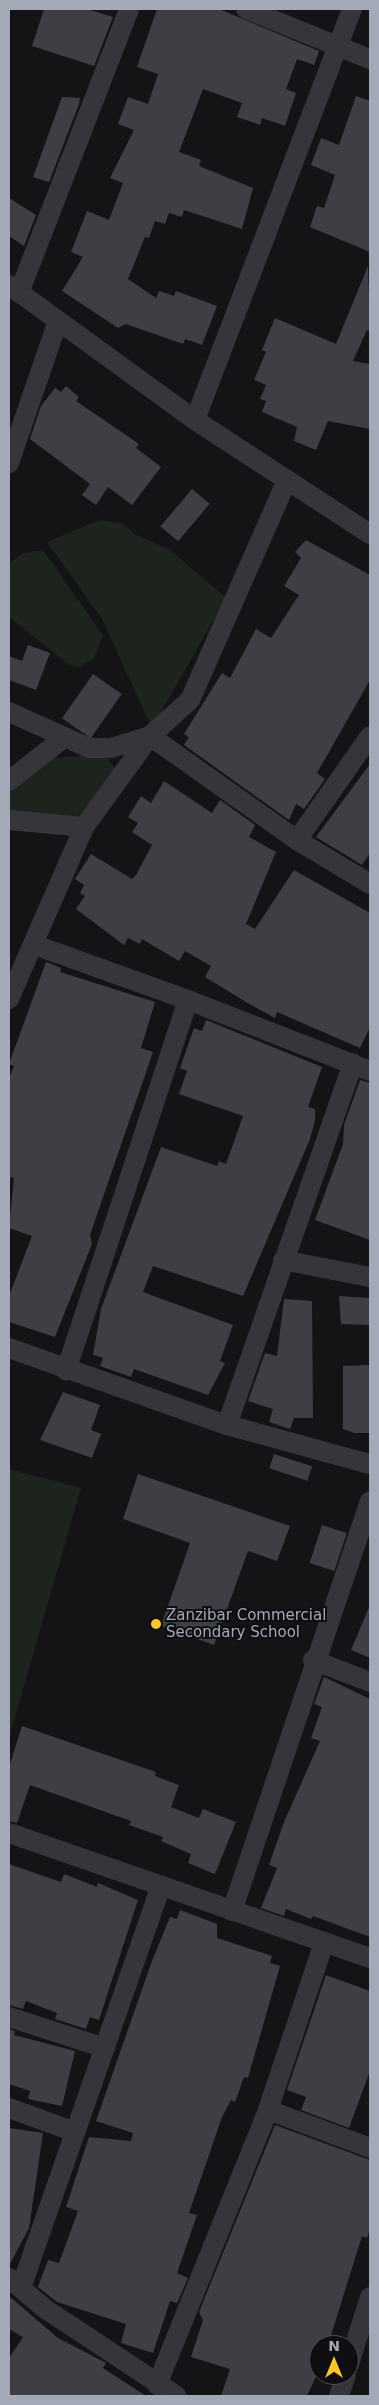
<!DOCTYPE html>
<style>
body{margin:0}
#map{position:relative;width:379px;height:2405px;overflow:hidden;background:#141416;font-family:"DejaVu Sans",sans-serif}
div>[style]{position:absolute}
.green>*{inset:0;background:#1c241d}
.building>*{inset:0;background:#3e3e44;transform-origin:0 0}
.street>*{height:20px;margin:-10px;padding:0 10px;transform-origin:10px;border-radius:10px;background:#35353b}
.dots>*{width:14px;height:14px;translate:-50% -50%;box-sizing:border-box;border:2px solid #0f0f11;border-radius:50%}
span{translate:-50% -50%;white-space:nowrap;text-align:center;line-height:1.15;-webkit-text-stroke:4px #0f0f11;paint-order:stroke}
.poi-label{font-size:15px;color:#a4a9b8}
.left{translate:0 -50%;text-align:left}
.frame{position:absolute;inset:0;border:10px solid #a4a9b8;pointer-events:none}
.north{position:absolute;left:309px;top:2335px;width:50px;height:50px;box-sizing:border-box;background:#0f0f11;border:1px solid #4b4d54;border-radius:50%;rotate:0deg;font-size:14px;font-weight:700;line-height:20px;text-align:center;color:#a4a9b8}
.north::after{content:'';display:block;margin:auto;width:18px;height:22px;background:#ffc623;clip-path:polygon(50% 0,100% 100%,50% 72%,0 100%)}
</style>
<div id="map">
<div class="green">
<i style="clip-path:polygon(100px 520px,124px 524px,134px 534px,169px 549px,226px 598px,152px 728px,102px 619px,47px 542px)"></i>
<i style="clip-path:polygon(43px 550px,103px 635px,94px 658px,79px 667px,69px 665px,9px 617px,9px 563px,23px 553px)"></i>
<i style="clip-path:polygon(92px 755px,108px 759px,117px 771px,88px 810px,75px 817px,9px 812px,9px 784px,54px 758px)"></i>
<i style="clip-path:polygon(9px 1469px,81px 1488px,9px 1738px)"></i>
</div>
<div class="building">
<i style="clip-path:polygon(44px 9px,87px 9px,113px 17px,94px 66px,32px 46px)"></i>
<i style="clip-path:polygon(157px 9px,219px 9px,319px 51px,314px 65px,297px 59px,286px 89px,296px 93px,285px 126px,262px 118px,260px 125px,237px 117px,242px 103px,203px 89px,179px 152px,201px 160px,199px 166px,253px 188px,242px 229px,184px 210px,182px 217px,169px 213px,165px 224px,155px 221px,149px 238px,145px 237px,128px 279px,156px 298px,159px 291px,174px 296px,176px 291px,217px 306px,202px 345px,185px 339px,183px 344px,126px 324px,118px 328px,62px 291px,83px 257px,71px 252px,87px 211px,109px 220px,123px 183px,110px 178px,134px 130px,118px 124px,128px 97px,148px 104px,158px 74px,137px 67px)"></i>
<i style="clip-path:polygon(356px 96px,370px 101px,370px 252px,310px 227px,317px 206px,324px 208px,335px 175px,311px 165px,321px 138px,339px 145px)"></i>
<i style="clip-path:polygon(62px 97px,80px 98px,79px 104px,49px 182px,33px 177px)"></i>
<i style="clip-path:polygon(9px 198px,36px 215px,24px 246px,9px 236px)"></i>
<i style="clip-path:polygon(368px 266px,370px 331px,367px 330px,353px 361px,370px 364px,370px 429px,328px 421px,316px 450px,294px 441px,297px 427px,262px 412px,266px 401px,260px 399px,266px 385px,254px 380px,266px 352px,262px 350px,275px 318px,336px 344px)"></i>
<i style="clip-path:polygon(66px 386px,79px 397px,76px 401px,139px 444px,136px 448px,161px 467px,132px 505px,108px 487px,96px 505px,82px 495px,90px 484px,30px 439px,41px 406px,55px 388px,61px 392px)"></i>
<i style="left:192px;top:489px;width:23px;height:49px;rotate:40deg"></i>
<i style="clip-path:polygon(306px 540px,370px 575px,370px 680px,317px 773px,325px 779px,304px 809px,296px 804px,289px 820px,184px 745px,189px 737px,184px 734px,222px 673px,230px 678px,256px 629px,271px 638px,299px 595px,284px 586px,301px 558px,295px 552px)"></i>
<i style="clip-path:polygon(28px 645px,50px 653px,36px 690px,9px 680px,9px 656px,22px 661px)"></i>
<i style="left:93px;top:674px;width:35px;height:54px;rotate:35deg"></i>
<i style="clip-path:polygon(370px 764px,370px 853px,362px 865px,316px 837px)"></i>
<i style="clip-path:polygon(164px 781px,212px 813px,220px 800px,255px 825px,249px 837px,276px 852px,246px 924px,255px 929px,294px 870px,370px 913px,370px 1027px,360px 1048px,277px 1012px,275px 1018px,246px 1002px,205px 977px,211px 966px,185px 951px,179px 961px,142px 939px,140px 944px,128px 938px,124px 945px,76px 909px,85px 896px,80px 893px,84px 885px,75px 879px,91px 854px,132px 879px,136px 875px,152px 845px,132px 832px,138px 823px,128px 817px,141px 796px,151px 803px)"></i>
<i style="clip-path:polygon(46px 962px,61px 968px,60px 972px,155px 1002px,141px 1048px,153px 1052px,90px 1235px,92px 1244px,55px 1337px,9px 1322px,9px 1296px,32px 1236px,9px 1228px,14px 1178px,9px 1177px,9px 1079px,14px 1066px,9px 1064px)"></i>
<i style="clip-path:polygon(206px 1020px,322px 1067px,308px 1107px,315px 1109px,315px 1120px,310px 1139px,243px 1296px,153px 1266px,143px 1292px,233px 1325px,220px 1361px,225px 1363px,208px 1395px,134px 1369px,131px 1377px,100px 1366px,103px 1358px,93px 1355px,101px 1309px,161px 1147px,217px 1166px,219px 1161px,226px 1164px,243px 1116px,179px 1094px,187px 1071px,180px 1068px,194px 1028px,202px 1031px)"></i>
<i style="clip-path:polygon(360px 1080px,370px 1083px,370px 1240px,315px 1220px,343px 1144px,344px 1125px)"></i>
<i style="clip-path:polygon(339px 1296px,370px 1298px,370px 1325px,341px 1324px)"></i>
<i style="clip-path:polygon(284px 1299px,312px 1301px,313px 1418px,294px 1418px,290px 1429px,269px 1422px,273px 1409px,248px 1401px,265px 1353px,277px 1356px)"></i>
<i style="clip-path:polygon(370px 1365px,370px 1433px,354px 1433px,343px 1429px,343px 1366px)"></i>
<i style="clip-path:polygon(63px 1392px,100px 1405px,91px 1430px,101px 1434px,92px 1458px,40px 1440px)"></i>
<i style="left:274px;top:1454px;width:40px;height:15px;rotate:18deg"></i>
<i style="clip-path:polygon(138px 1474px,290px 1526px,277px 1561px,248px 1551px,214px 1645px,161px 1626px,190px 1543px,123px 1519px)"></i>
<i style="left:322px;top:1525px;width:26px;height:40px;rotate:18deg"></i>
<i style="clip-path:polygon(370px 1605px,370px 1658px,351px 1650px)"></i>
<i style="clip-path:polygon(324px 1677px,370px 1699px,370px 1937px,313px 1916px,311px 1919px,286px 1909px,284px 1916px,261px 1908px,277px 1868px,269px 1865px,284px 1822px,320px 1741px,311px 1738px,322px 1707px,314px 1704px)"></i>
<i style="clip-path:polygon(22px 1726px,156px 1772px,155px 1776px,179px 1785px,171px 1807px,199px 1818px,203px 1809px,236px 1822px,215px 1874px,188px 1863px,191px 1854px,161px 1841px,163px 1837px,129px 1825px,131px 1821px,30px 1785px,17px 1823px,9px 1821px,9px 1767px)"></i>
<i style="clip-path:polygon(9px 1864px,61px 1882px,64px 1874px,97px 1887px,98px 1883px,138px 1900px,99px 2020px,90px 2017px,86px 2029px,55px 2019px,57px 2013px,26px 2001px,23px 2009px,9px 2005px)"></i>
<i style="clip-path:polygon(180px 1910px,217px 1924px,217px 1938px,272px 1956px,270px 1963px,280px 1966px,248px 2078px,244px 2077px,235px 2102px,231px 2100px,222px 2117px,189px 2213px,197px 2215px,177px 2273px,188px 2278px,177px 2303px,170px 2301px,153px 2353px,121px 2343px,126px 2324px,57px 2302px,38px 2287px,48px 2260px,59px 2263px,78px 2211px,66px 2207px,89px 2137px,131px 2141px,133px 2133px,96px 2121px,152px 1961px,170px 1917px,177px 1919px)"></i>
<i style="clip-path:polygon(326px 1975px,370px 1991px,370px 2071px,349px 2128px,301px 2110px,306px 2097px,287px 2090px)"></i>
<i style="clip-path:polygon(9px 2029px,15px 2031px,14px 2035px,75px 2051px,62px 2106px,28px 2099px,30px 2091px,9px 2084px)"></i>
<i style="clip-path:polygon(275px 2125px,370px 2160px,370px 2229px,367px 2238px,362px 2236px,328px 2345px,319px 2345px,319px 2370px,307px 2396px,221px 2396px,230px 2369px,191px 2357px,203px 2320px,199px 2312px)"></i>
<i style="clip-path:polygon(9px 2128px,43px 2133px,29px 2228px,9px 2266px)"></i>
<i style="clip-path:polygon(9px 2296px,58px 2338px,106px 2363px,103px 2368px,146px 2396px,9px 2396px,9px 2358px,23px 2337px,9px 2329px)"></i>
</div>
<div class="street">
<i style="left:246px;top:9px;width:134px;rotate:22deg"></i>
<i style="left:9px;top:285px;width:230px;rotate:36deg"></i>
<i style="left:195px;top:420px;width:209px;rotate:33.1deg"></i>
<i style="left:19px;top:293px;width:305px;rotate:-68.8deg"></i>
<i style="left:195px;top:420px;width:440px;rotate:-69.1deg"></i>
<i style="left:9px;top:463px;width:150px;rotate:-71deg"></i>
<i style="left:9px;top:712px;width:88px;rotate:24.2deg"></i>
<i style="left:89px;top:748px;width:22px"></i>
<i style="left:111px;top:748px;width:41px;rotate:-17.1deg"></i>
<i style="left:150px;top:736px;width:180px;rotate:35.3deg"></i>
<i style="left:297px;top:840px;width:85px;rotate:31.1deg"></i>
<i style="left:9px;top:781px;width:71px;rotate:-38.2deg"></i>
<i style="left:9px;top:820px;width:75px;rotate:5.3deg"></i>
<i style="left:297px;top:840px;width:127px;rotate:-54.9deg"></i>
<i style="left:35px;top:945px;width:163px;rotate:19.8deg"></i>
<i style="left:188px;top:1000px;width:390px;rotate:108.2deg"></i>
<i style="left:9px;top:999px;width:188px;rotate:-66.4deg"></i>
<i style="left:84px;top:827px;width:112px;rotate:-54deg"></i>
<i style="left:150px;top:736px;width:54px;rotate:-42deg"></i>
<i style="left:190px;top:700px;width:240px;rotate:-66.2deg"></i>
<i style="left:188px;top:1000px;width:195px;rotate:21.3deg"></i>
<i style="left:283px;top:1260px;width:89px;rotate:11.1deg"></i>
<i style="left:9px;top:1348px;width:231px;rotate:19.5deg"></i>
<i style="left:227px;top:1425px;width:148px;rotate:15.3deg"></i>
<i style="left:227px;top:1425px;width:383px;rotate:-70.8deg"></i>
<i style="left:313px;top:1660px;width:61px;rotate:21.1deg"></i>
<i style="left:9px;top:1833px;width:382px;rotate:19.1deg"></i>
<i style="left:232px;top:1911px;width:432px;rotate:-71.4deg"></i>
<i style="left:9px;top:2017px;width:101px;rotate:17.9deg"></i>
<i style="left:9px;top:2108px;width:70px;rotate:20deg"></i>
<i style="left:268px;top:2110px;width:109px;rotate:20.4deg"></i>
<i style="left:9px;top:2278px;width:46px;rotate:40.6deg"></i>
<i style="left:44px;top:2308px;width:159px;rotate:33.5deg"></i>
<i style="left:22px;top:2285px;width:423px;rotate:-70.8deg"></i>
<i style="left:349px;top:2364px;width:70px;rotate:-72.6deg"></i>
<i style="left:157px;top:2385px;width:297px;rotate:-68deg"></i>
<i style="left:268px;top:2110px;width:176px;rotate:-71.5deg"></i>
<i style="left:339px;top:2396px;width:22px;rotate:-72deg"></i>
</div>
<div class="dots">
<i style="left:156px;top:1624px;background:#ffc623"></i>
</div>
<div class="poi-label">
<span class="left" style="left:166px;top:1624px">Zanzibar Commercial<br>Secondary School</span>
</div>
<div class="frame"></div>
<div class="north">N</div>
</div>
